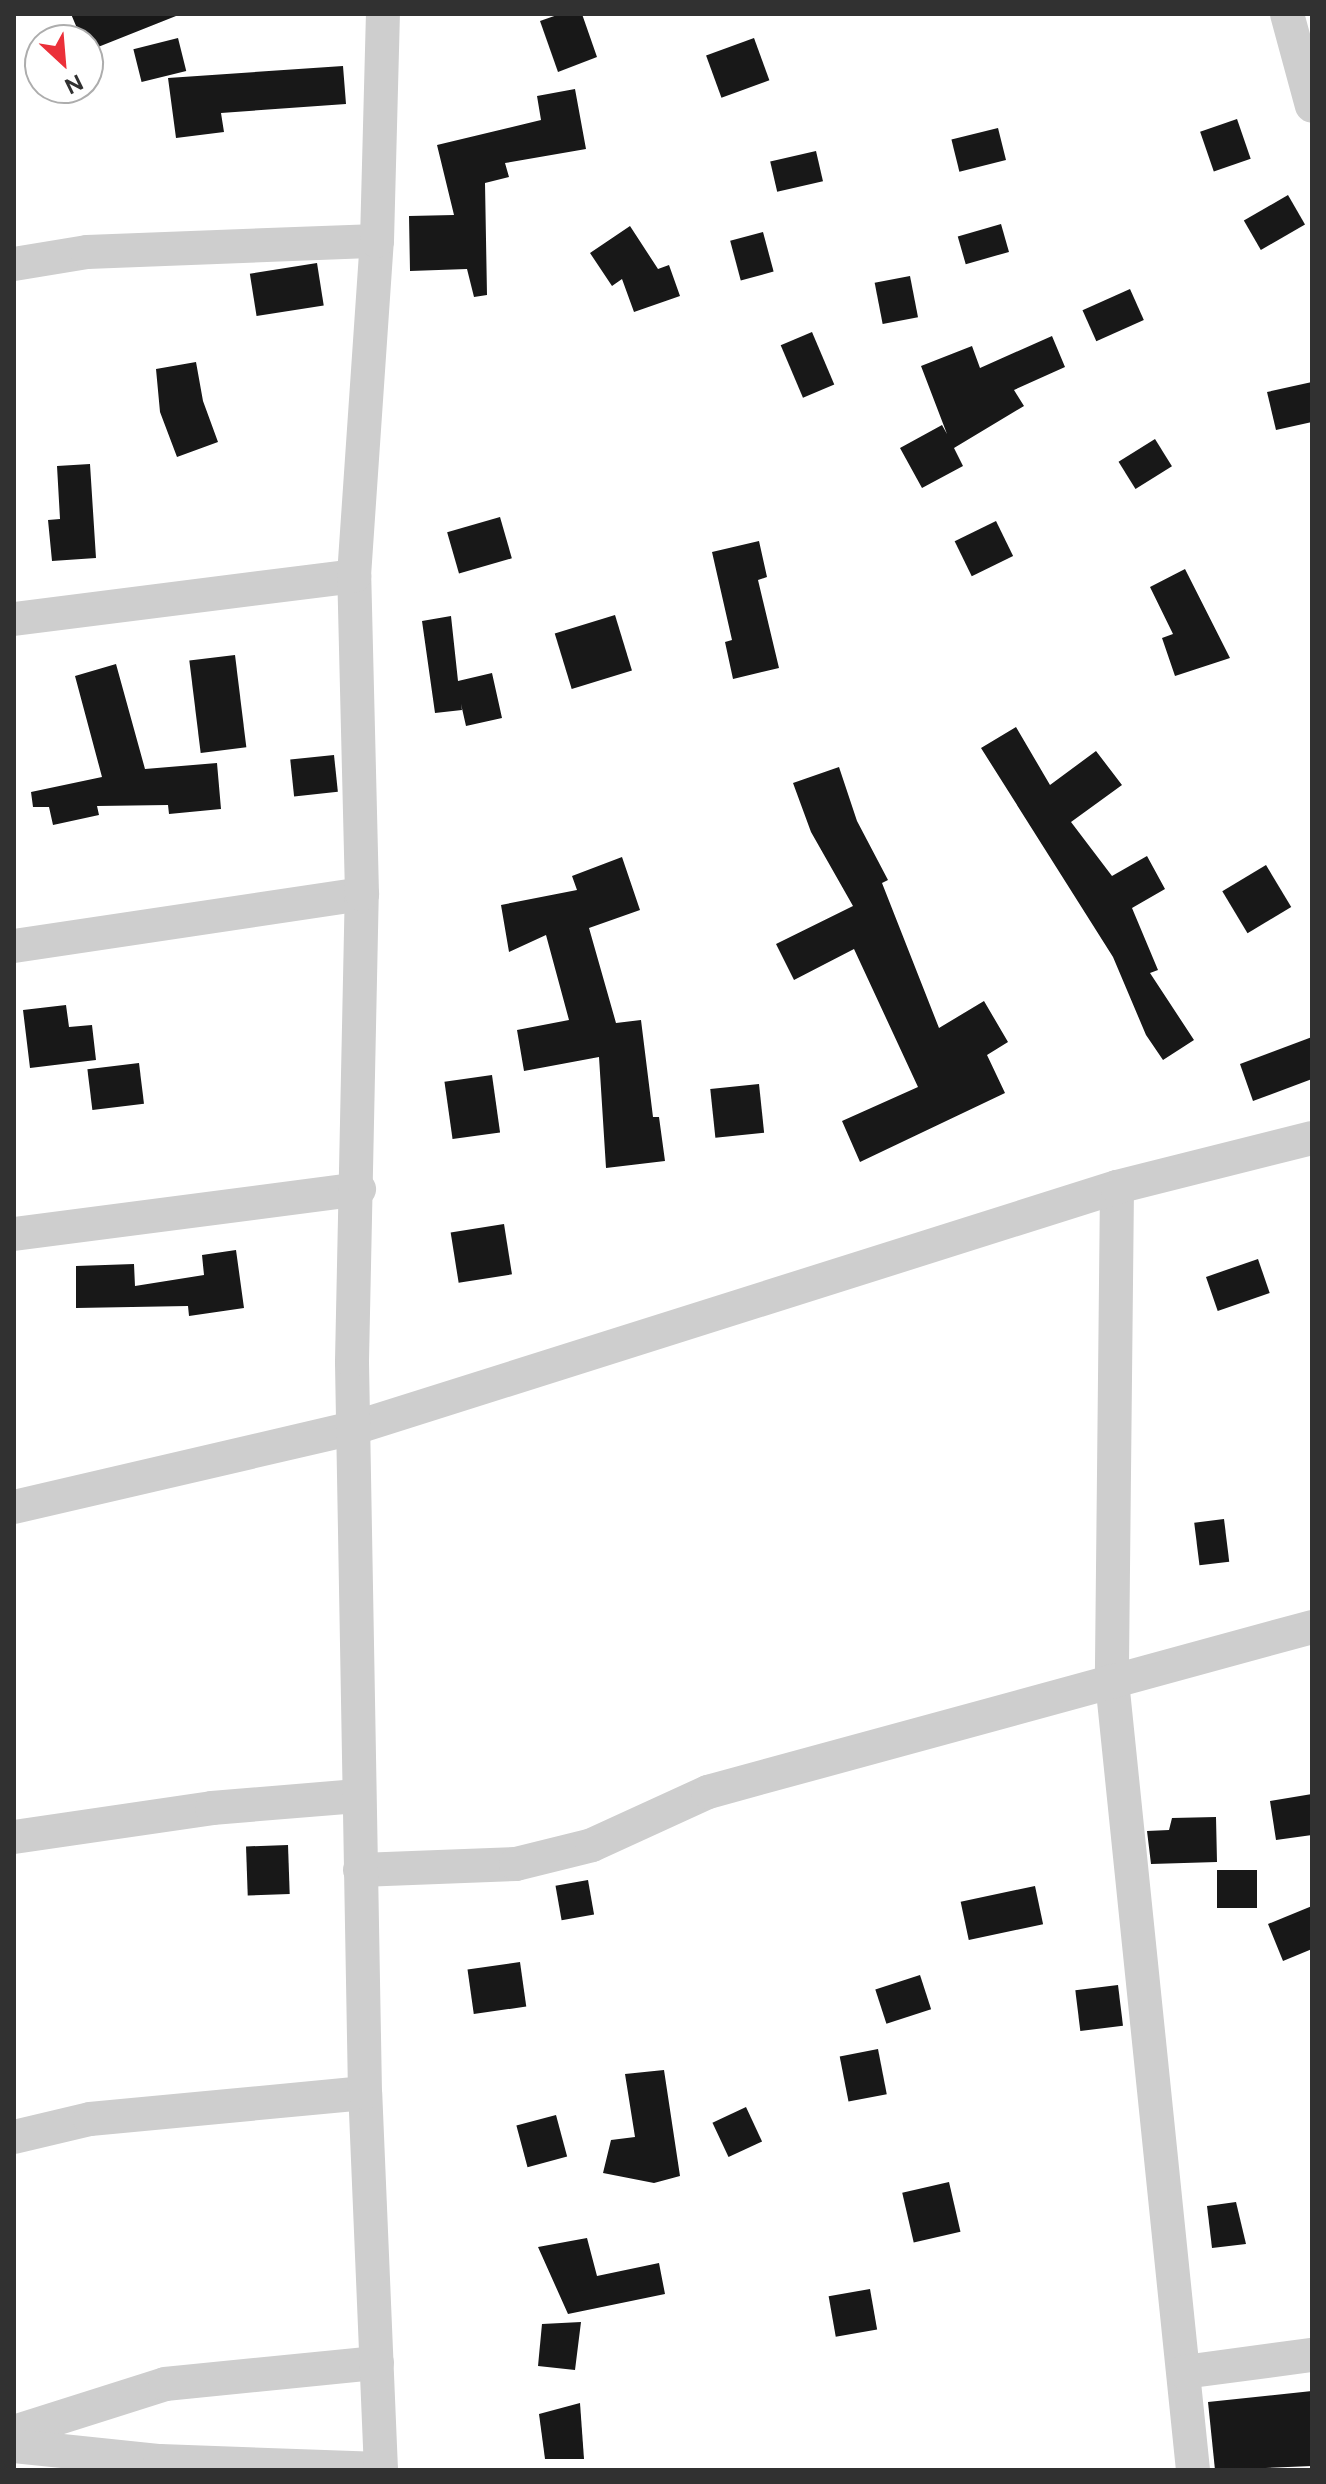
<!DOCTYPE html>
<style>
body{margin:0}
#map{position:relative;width:1326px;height:2484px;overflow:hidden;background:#fff;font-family:Figtree,sans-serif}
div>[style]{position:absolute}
.building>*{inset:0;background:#181818;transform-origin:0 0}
.street>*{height:34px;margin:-17px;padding:0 17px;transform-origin:17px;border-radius:17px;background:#cecece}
span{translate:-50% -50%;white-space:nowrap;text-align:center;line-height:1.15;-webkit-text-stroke:8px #fff;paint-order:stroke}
.frame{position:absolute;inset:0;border:16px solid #313131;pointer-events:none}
.north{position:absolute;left:24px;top:24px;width:80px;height:80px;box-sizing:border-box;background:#fff;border:2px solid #adadad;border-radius:50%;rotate:154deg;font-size:22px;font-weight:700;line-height:32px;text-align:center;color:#313131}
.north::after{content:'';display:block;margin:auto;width:28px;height:36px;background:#eb3039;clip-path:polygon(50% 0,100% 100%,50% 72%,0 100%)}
</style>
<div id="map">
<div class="building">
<i style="clip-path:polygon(71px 14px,176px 14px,176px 16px,88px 51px,88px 40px,82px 40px)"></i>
<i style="clip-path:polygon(560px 14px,582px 14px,597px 57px,558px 72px,540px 21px)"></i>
<i style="left:178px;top:38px;width:34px;height:46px;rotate:76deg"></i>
<i style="left:754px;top:38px;width:45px;height:51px;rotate:70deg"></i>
<i style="clip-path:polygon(343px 66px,346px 104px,221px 113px,224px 132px,176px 138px,168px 78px)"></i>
<i style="clip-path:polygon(575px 89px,586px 149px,505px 163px,509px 177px,485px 183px,487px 295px,474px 297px,467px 269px,410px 271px,409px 216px,454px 215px,437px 145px,541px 120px,537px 96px)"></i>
<i style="left:1237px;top:119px;width:42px;height:39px;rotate:71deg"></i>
<i style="left:998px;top:128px;width:33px;height:48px;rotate:76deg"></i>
<i style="left:816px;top:151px;width:31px;height:47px;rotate:77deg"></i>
<i style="left:1288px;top:195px;width:34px;height:51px;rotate:60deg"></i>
<i style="left:1001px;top:224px;width:29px;height:45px;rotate:74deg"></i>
<i style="clip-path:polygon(630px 226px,658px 269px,669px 265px,680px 296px,634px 312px,622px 279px,612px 286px,590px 253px)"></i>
<i style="left:763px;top:232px;width:41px;height:34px;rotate:75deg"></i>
<i style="left:317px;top:263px;width:43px;height:68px;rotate:81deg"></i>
<i style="left:910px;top:276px;width:42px;height:36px;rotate:79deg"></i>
<i style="left:1130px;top:289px;width:34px;height:52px;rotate:66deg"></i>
<i style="left:812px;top:332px;width:57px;height:34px;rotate:67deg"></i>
<i style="clip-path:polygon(1052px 336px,1065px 367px,1014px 390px,1024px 406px,954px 448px,963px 466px,922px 488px,900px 448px,942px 425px,947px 434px,921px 366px,972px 346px,980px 368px)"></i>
<i style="clip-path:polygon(196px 362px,203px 401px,218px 442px,177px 457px,160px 412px,156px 369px)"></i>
<i style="clip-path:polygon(1312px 382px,1312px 422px,1276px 430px,1267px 392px)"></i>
<i style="left:1155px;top:439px;width:32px;height:43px;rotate:58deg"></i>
<i style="clip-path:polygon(90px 464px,96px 558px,52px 561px,48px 520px,60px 519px,57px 466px)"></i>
<i style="left:500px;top:517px;width:43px;height:55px;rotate:74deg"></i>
<i style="left:996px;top:521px;width:39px;height:46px;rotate:64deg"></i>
<i style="clip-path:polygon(759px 541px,767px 577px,758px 580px,779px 668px,733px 679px,725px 642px,732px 640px,712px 552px)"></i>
<i style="clip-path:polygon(1185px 569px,1230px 658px,1175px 676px,1162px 638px,1173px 634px,1150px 587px)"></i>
<i style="left:615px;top:615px;width:58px;height:63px;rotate:73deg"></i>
<i style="clip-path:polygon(451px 616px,458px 681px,492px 673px,502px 718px,466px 726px,461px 704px,462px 710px,435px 713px,422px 621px)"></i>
<i style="left:235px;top:655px;width:93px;height:46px;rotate:83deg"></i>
<i style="clip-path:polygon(116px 664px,145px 769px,217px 763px,221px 809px,169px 814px,168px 805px,97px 806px,99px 815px,53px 825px,49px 807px,33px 807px,31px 792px,102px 777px,75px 676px)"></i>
<i style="clip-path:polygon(1016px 727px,1050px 785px,1096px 751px,1122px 785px,1071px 822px,1112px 876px,1147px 856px,1165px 889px,1132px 908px,1158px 970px,1150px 973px,1194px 1040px,1163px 1060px,1146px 1035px,1113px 957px,981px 748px)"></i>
<i style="left:334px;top:755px;width:37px;height:44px;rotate:84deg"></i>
<i style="clip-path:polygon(839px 767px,857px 821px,888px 880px,882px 883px,939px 1028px,984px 1001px,1008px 1042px,987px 1055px,1005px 1093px,860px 1162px,842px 1121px,918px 1087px,854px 949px,794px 980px,776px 944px,853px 906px,811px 832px,793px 783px)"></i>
<i style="clip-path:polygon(622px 857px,640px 910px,589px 928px,616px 1023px,641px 1020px,653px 1117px,659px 1117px,665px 1161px,606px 1168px,599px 1057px,524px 1071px,517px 1030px,569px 1020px,546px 935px,509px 952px,501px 905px,577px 890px,572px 876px)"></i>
<i style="left:1266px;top:865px;width:49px;height:51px;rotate:59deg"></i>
<i style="clip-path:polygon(66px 1005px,69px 1027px,92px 1025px,96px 1060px,30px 1068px,23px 1010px)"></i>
<i style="clip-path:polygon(1312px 1037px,1312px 1079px,1253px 1101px,1240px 1064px)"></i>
<i style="left:139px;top:1063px;width:41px;height:52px;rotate:83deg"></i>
<i style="left:492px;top:1075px;width:58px;height:48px;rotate:82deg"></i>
<i style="left:759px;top:1084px;width:49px;height:49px;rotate:84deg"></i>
<i style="left:504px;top:1224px;width:51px;height:54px;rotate:81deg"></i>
<i style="clip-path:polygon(236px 1250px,244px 1308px,189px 1316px,188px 1306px,76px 1308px,76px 1266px,134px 1264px,135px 1286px,204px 1275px,202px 1255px)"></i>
<i style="left:1258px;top:1259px;width:36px;height:55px;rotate:71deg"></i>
<i style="left:1224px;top:1519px;width:43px;height:30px;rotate:83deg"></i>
<i style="clip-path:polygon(1312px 1794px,1312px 1835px,1276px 1840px,1270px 1801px)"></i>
<i style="clip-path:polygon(1216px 1817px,1217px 1862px,1151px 1864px,1147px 1831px,1169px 1830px,1172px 1818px)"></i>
<i style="left:288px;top:1845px;width:49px;height:42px;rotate:88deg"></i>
<i style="left:1217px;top:1870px;width:40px;height:38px"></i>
<i style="left:588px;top:1880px;width:35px;height:33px;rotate:80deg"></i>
<i style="left:1035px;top:1886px;width:39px;height:76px;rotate:78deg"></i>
<i style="clip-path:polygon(1312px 1906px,1312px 1949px,1283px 1961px,1268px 1924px)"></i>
<i style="left:520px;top:1962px;width:45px;height:53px;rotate:82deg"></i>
<i style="left:920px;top:1975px;width:36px;height:47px;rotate:72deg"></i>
<i style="left:1118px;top:1985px;width:41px;height:43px;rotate:83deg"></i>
<i style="left:878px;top:2049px;width:46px;height:39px;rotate:79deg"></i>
<i style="clip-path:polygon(664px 2070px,680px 2176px,654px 2183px,603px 2173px,611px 2140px,635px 2137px,625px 2074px)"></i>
<i style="left:746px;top:2107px;width:38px;height:37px;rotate:65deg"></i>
<i style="left:556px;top:2115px;width:43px;height:41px;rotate:75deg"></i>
<i style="left:949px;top:2182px;width:51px;height:48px;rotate:77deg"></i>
<i style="clip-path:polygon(1236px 2202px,1246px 2244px,1212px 2248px,1207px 2206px)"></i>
<i style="clip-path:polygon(587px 2238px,597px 2276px,659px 2263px,665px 2294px,568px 2314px,538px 2247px)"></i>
<i style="left:870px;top:2289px;width:41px;height:42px;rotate:80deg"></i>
<i style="clip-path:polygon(581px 2322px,575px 2370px,538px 2366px,542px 2324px)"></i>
<i style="clip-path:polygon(1312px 2391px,1312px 2466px,1215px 2470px,1208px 2402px)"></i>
<i style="clip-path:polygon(580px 2403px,584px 2459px,545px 2459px,539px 2414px)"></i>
</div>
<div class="street">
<i style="left:1287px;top:14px;width:95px;rotate:74.8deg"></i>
<i style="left:14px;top:264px;width:74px;rotate:-9.3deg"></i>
<i style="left:87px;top:252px;width:290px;rotate:-2.2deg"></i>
<i style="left:14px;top:619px;width:343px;rotate:-7.2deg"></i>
<i style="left:14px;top:946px;width:352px;rotate:-8.5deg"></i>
<i style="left:1117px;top:1187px;width:494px;rotate:90.6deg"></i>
<i style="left:1112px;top:1681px;width:793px;rotate:84.14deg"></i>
<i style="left:14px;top:1234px;width:348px;rotate:-7.4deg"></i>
<i style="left:14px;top:1507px;width:349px;rotate:-13.1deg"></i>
<i style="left:354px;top:1428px;width:800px;rotate:-17.53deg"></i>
<i style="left:1117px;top:1187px;width:201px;rotate:-14.1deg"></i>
<i style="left:14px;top:1837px;width:200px;rotate:-8.3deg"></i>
<i style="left:212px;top:1808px;width:146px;rotate:-4.7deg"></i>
<i style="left:360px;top:1870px;width:156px;rotate:-2.2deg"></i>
<i style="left:516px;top:1864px;width:78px;rotate:-14deg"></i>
<i style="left:592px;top:1845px;width:128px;rotate:-24.6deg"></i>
<i style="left:708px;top:1792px;width:626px;rotate:-15.28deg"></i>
<i style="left:14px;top:2137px;width:78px;rotate:-13.3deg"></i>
<i style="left:90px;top:2119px;width:276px;rotate:-5.4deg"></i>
<i style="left:1184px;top:2372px;width:129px;rotate:-7.6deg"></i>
<i style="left:14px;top:2432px;width:158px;rotate:-17.6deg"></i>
<i style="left:165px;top:2384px;width:213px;rotate:-5.7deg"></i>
<i style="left:14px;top:2446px;width:147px;rotate:5.9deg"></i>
<i style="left:160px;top:2461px;width:221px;rotate:2.1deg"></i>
<i style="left:381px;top:2470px;width:377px;rotate:-92.4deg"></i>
<i style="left:365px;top:2093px;width:732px;rotate:-91.02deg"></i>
<i style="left:352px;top:1361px;width:467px;rotate:-88.8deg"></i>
<i style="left:362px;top:894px;width:318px;rotate:-91.4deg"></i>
<i style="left:354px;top:576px;width:336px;rotate:-86.1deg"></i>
<i style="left:377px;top:241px;width:227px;rotate:-88.5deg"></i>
</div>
<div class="frame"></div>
<div class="north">N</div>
</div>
